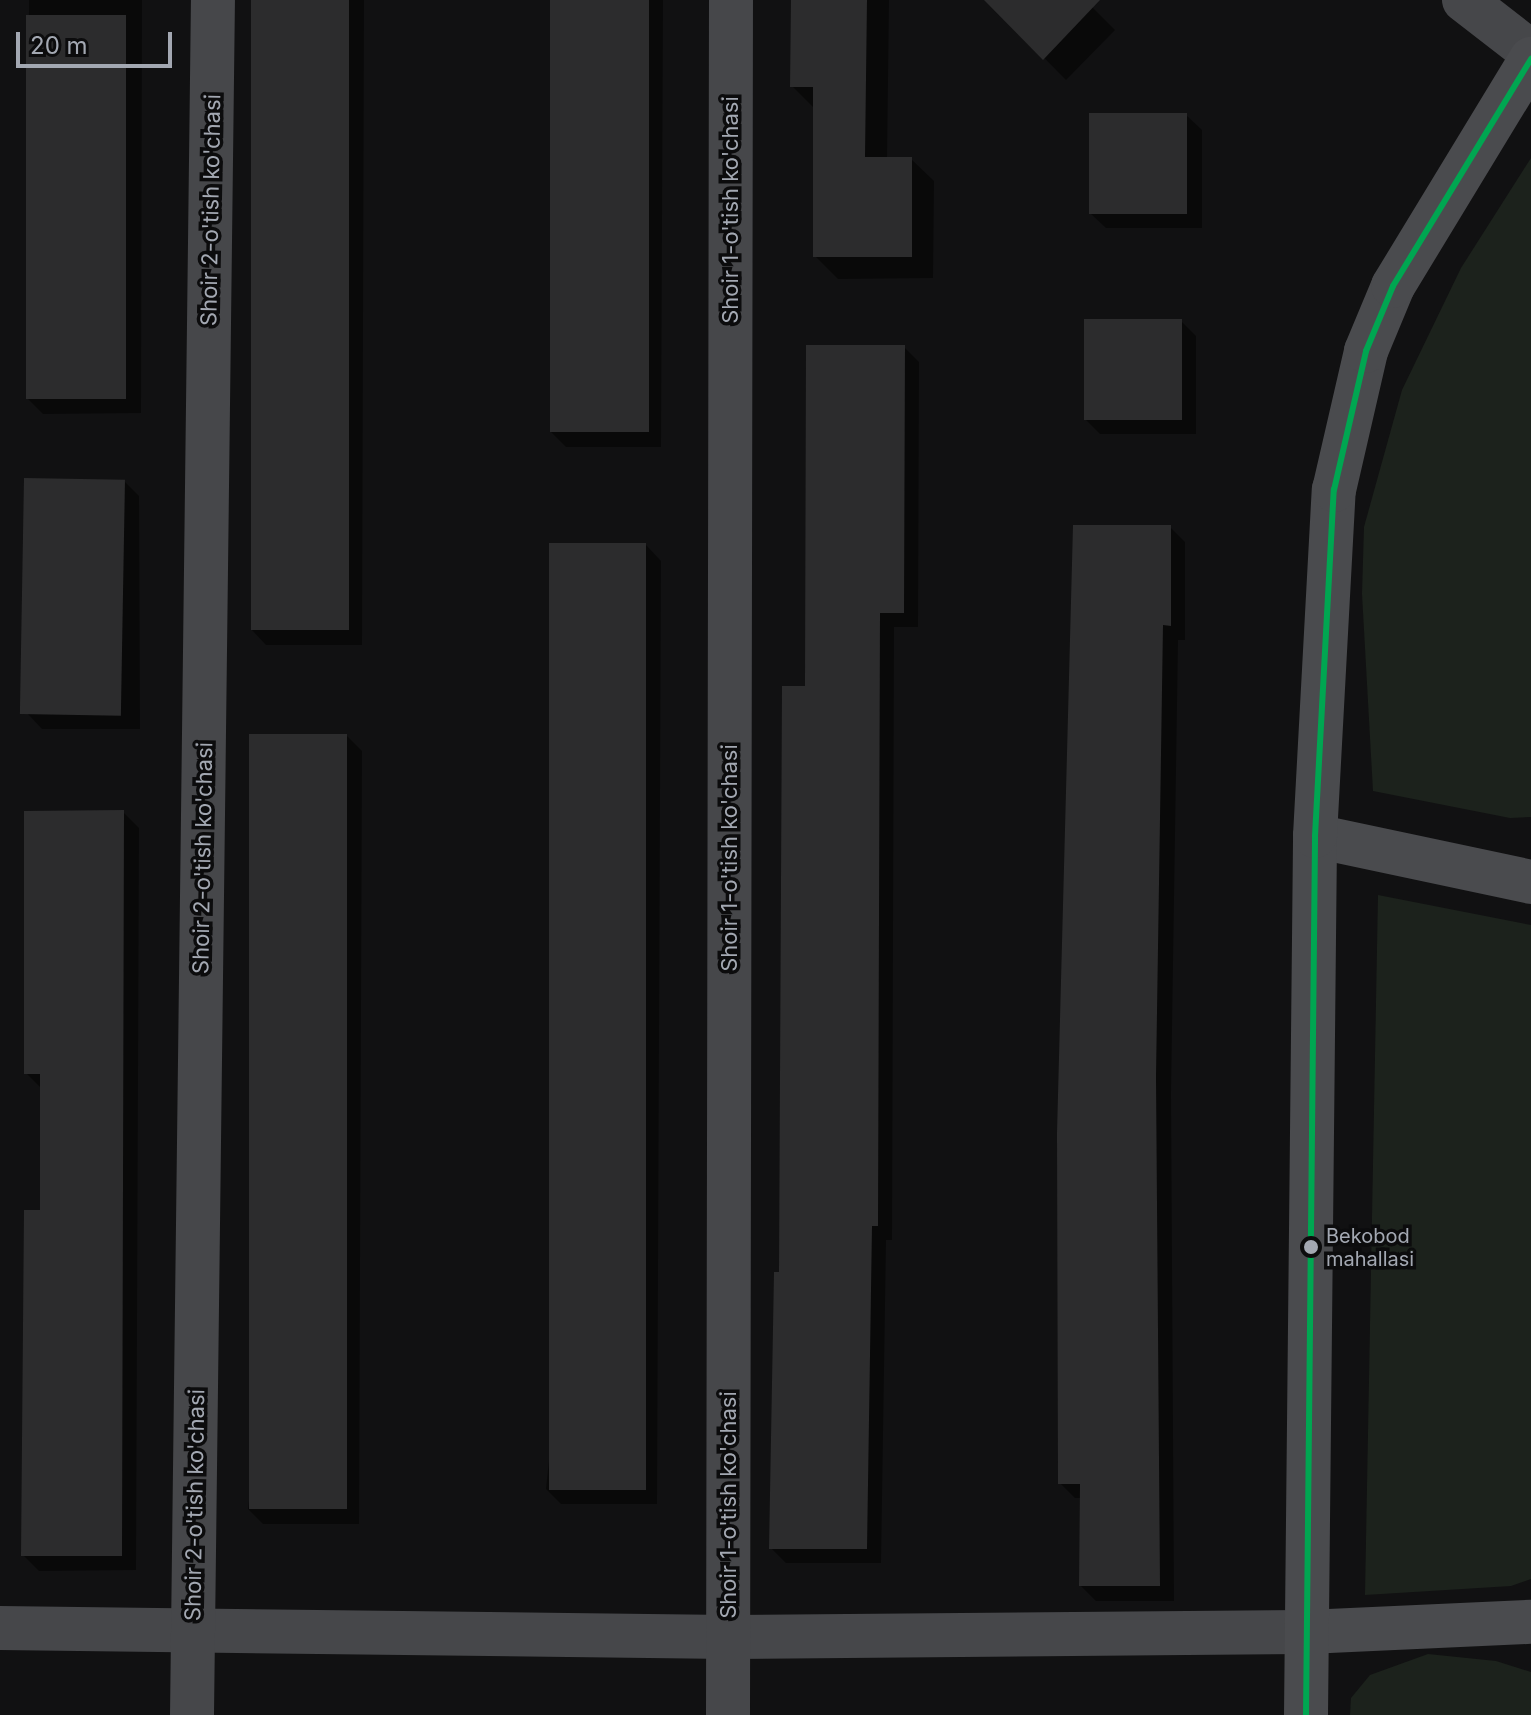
<!DOCTYPE html>
<style>
body{margin:0}
#map{position:relative;width:1531px;height:1715px;overflow:hidden;background:#111112;font-family:Inter,sans-serif}
div>[style]{position:absolute}
.green>*{inset:0;background:#1c221c}
.shadow>*{inset:0;background:#0007}
.building>*{inset:0;background:#2c2c2d;transform-origin:0 0}
.street>*{height:44px;margin:-22px;padding:0 22px;transform-origin:22px;border-radius:22px;background:#46474a}
.secondary>*{height:44px;margin:-22px;padding:0 22px;transform-origin:22px;border-radius:22px;background:#4a4b4e}
.bus-1>*{height:6px;margin:-3px;padding:0 3px;transform-origin:3px;border-radius:3px;background:#00a651}
.dots>*{width:22px;height:22px;translate:-50% -50%;box-sizing:border-box;border:4px solid #0c0c0d;border-radius:50%}
span{translate:-50% -50%;white-space:nowrap;text-align:center;line-height:1.15;-webkit-text-stroke:7px #0c0c0d;paint-order:stroke}
.bus-label{font-size:20px;color:#a3a8b2}
.left{translate:0 -50%;text-align:left}
.street-label{font-size:22px;color:#a3a8b2}
.scale{position:absolute;left:16px;top:32px;width:156px;height:36px;box-sizing:border-box;border:4px solid #a3a8b2;border-top:0;padding-left:10px;font-size:24px;line-height:28px;white-space:nowrap;color:#a3a8b2;-webkit-text-stroke:6px #0c0c0d;paint-order:stroke}
</style>
<div id="map">
<div class="green">
<i style="clip-path:polygon(1531px 158px,1531px 817px,1510px 818px,1373px 791px,1362px 594px,1364px 527px,1402px 390px,1461px 268px)"></i>
<i style="clip-path:polygon(1378px 895px,1531px 925px,1531px 1579px,1511px 1586px,1365px 1595px)"></i>
<i style="clip-path:polygon(1428px 1654px,1496px 1661px,1531px 1672px,1531px 1715px,1350px 1715px,1351px 1698px,1370px 1675px)"></i>
</div>
<div class="shadow">
<i style="clip-path:polygon(29px 0,142px 0,141px 413px,43px 414px,28px 399px)"></i>
<i style="clip-path:polygon(253px 0,364px 0,362px 645px,266px 645px,251px 629px)"></i>
<i style="clip-path:polygon(552px 0,663px 0,661px 447px,566px 447px,550px 431px)"></i>
<i style="clip-path:polygon(793px 0,889px 0,887px 159px,911px 159px,934px 181px,933px 278px,838px 279px,815px 256px,815px 109px,792px 86px)"></i>
<i style="clip-path:polygon(987px 0,1085px 0,1115px 30px,1066px 80px)"></i>
<i style="clip-path:polygon(1186px 115px,1202px 130px,1202px 228px,1106px 228px,1090px 213px)"></i>
<i style="clip-path:polygon(1181px 321px,1196px 336px,1196px 434px,1100px 434px,1085px 419px)"></i>
<i style="clip-path:polygon(904px 347px,919px 362px,918px 627px,894px 627px,892px 1240px,886px 1240px,881px 1563px,786px 1563px,771px 1548px,807px 688px)"></i>
<i style="clip-path:polygon(124px 481px,139px 496px,140px 729px,42px 729px,27px 713px)"></i>
<i style="clip-path:polygon(1170px 527px,1185px 542px,1185px 640px,1178px 640px,1171px 1093px,1174px 1601px,1096px 1601px,1081px 1586px,1082px 1498px,1075px 1498px,1060px 1483px)"></i>
<i style="clip-path:polygon(646px 545px,661px 561px,657px 1504px,561px 1504px,546px 1489px)"></i>
<i style="clip-path:polygon(347px 736px,362px 751px,359px 1524px,263px 1524px,248px 1509px)"></i>
<i style="clip-path:polygon(123px 812px,139px 828px,136px 1570px,39px 1571px,23px 1555px,42px 1212px,42px 1089px,26px 1073px)"></i>
</div>
<div class="building">
<i style="left:251px;top:0;width:98px;height:630px"></i>
<i style="left:550px;top:0;width:99px;height:432px"></i>
<i style="clip-path:polygon(791px 0,867px 0,865px 157px,912px 157px,912px 257px,813px 257px,813px 87px,790px 87px)"></i>
<i style="clip-path:polygon(984px 0,1100px 0,1043px 60px)"></i>
<i style="left:26px;top:15px;width:100px;height:384px"></i>
<i style="left:1187px;top:113px;width:101px;height:98px;rotate:90deg"></i>
<i style="left:1182px;top:319px;width:101px;height:98px;rotate:90deg"></i>
<i style="clip-path:polygon(806px 345px,905px 345px,904px 613px,880px 613px,878px 1226px,872px 1226px,867px 1549px,769px 1549px,774px 1272px,779px 1272px,782px 686px,805px 686px)"></i>
<i style="left:24px;top:478px;width:101px;height:236px;rotate:1deg"></i>
<i style="clip-path:polygon(1073px 525px,1171px 525px,1171px 626px,1163px 625px,1156px 1077px,1160px 1586px,1079px 1586px,1080px 1484px,1058px 1484px,1057px 1133px)"></i>
<i style="left:549px;top:543px;width:97px;height:947px"></i>
<i style="left:249px;top:734px;width:98px;height:775px"></i>
<i style="clip-path:polygon(124px 810px,122px 1556px,21px 1556px,24px 1210px,40px 1210px,40px 1074px,24px 1074px,24px 811px)"></i>
</div>
<div class="street">
<i style="left:1464px;top:0;width:85px;rotate:37.8deg"></i>
<i style="left:0;top:1628px;width:729px;rotate:0.71deg"></i>
<i style="left:729px;top:1637px;width:578px;rotate:-0.5deg"></i>
<i style="left:192px;top:1715px;width:1715px;rotate:-89.3deg"></i>
<i style="left:728px;top:1715px;width:1715px;rotate:-89.9deg"></i>
</div>
<div class="secondary">
<i style="left:1315px;top:836px;width:221px;rotate:12deg"></i>
<i style="left:1307px;top:1632px;width:224px;rotate:-2.6deg"></i>
<i style="left:1306px;top:1715px;width:879px;rotate:-89.41deg"></i>
<i style="left:1315px;top:836px;width:347px;rotate:-86.9deg"></i>
<i style="left:1334px;top:490px;width:143px;rotate:-77deg"></i>
<i style="left:1366px;top:351px;width:70px;rotate:-67.4deg"></i>
<i style="left:1393px;top:286px;width:266px;rotate:-58.7deg"></i>
</div>
<div class="bus-1">
<i style="left:1306px;top:1715px;width:879px;rotate:-89.41deg"></i>
<i style="left:1315px;top:836px;width:347px;rotate:-86.9deg"></i>
<i style="left:1334px;top:490px;width:143px;rotate:-77deg"></i>
<i style="left:1366px;top:351px;width:70px;rotate:-67.4deg"></i>
<i style="left:1393px;top:286px;width:266px;rotate:-58.7deg"></i>
</div>
<div class="dots">
<i style="left:1311px;top:1247px;background:#a3a8b2"></i>
</div>
<div class="bus-label">
<span class="left" style="left:1326px;top:1248px">Bekobod<br>mahallasi</span>
</div>
<div class="street-label">
<span style="left:211px;top:210px;rotate:-89deg">Shoir 2-o'tish ko'chasi</span>
<span style="left:731px;top:210px;rotate:-90deg">Shoir 1-o'tish ko'chasi</span>
<span style="left:203px;top:858px;rotate:-89deg">Shoir 2-o'tish ko'chasi</span>
<span style="left:730px;top:858px;rotate:-90deg">Shoir 1-o'tish ko'chasi</span>
<span style="left:195px;top:1505px;rotate:-89deg">Shoir 2-o'tish ko'chasi</span>
<span style="left:729px;top:1505px;rotate:-90deg">Shoir 1-o'tish ko'chasi</span>
</div>
<div class="scale">20 m</div>
</div>
